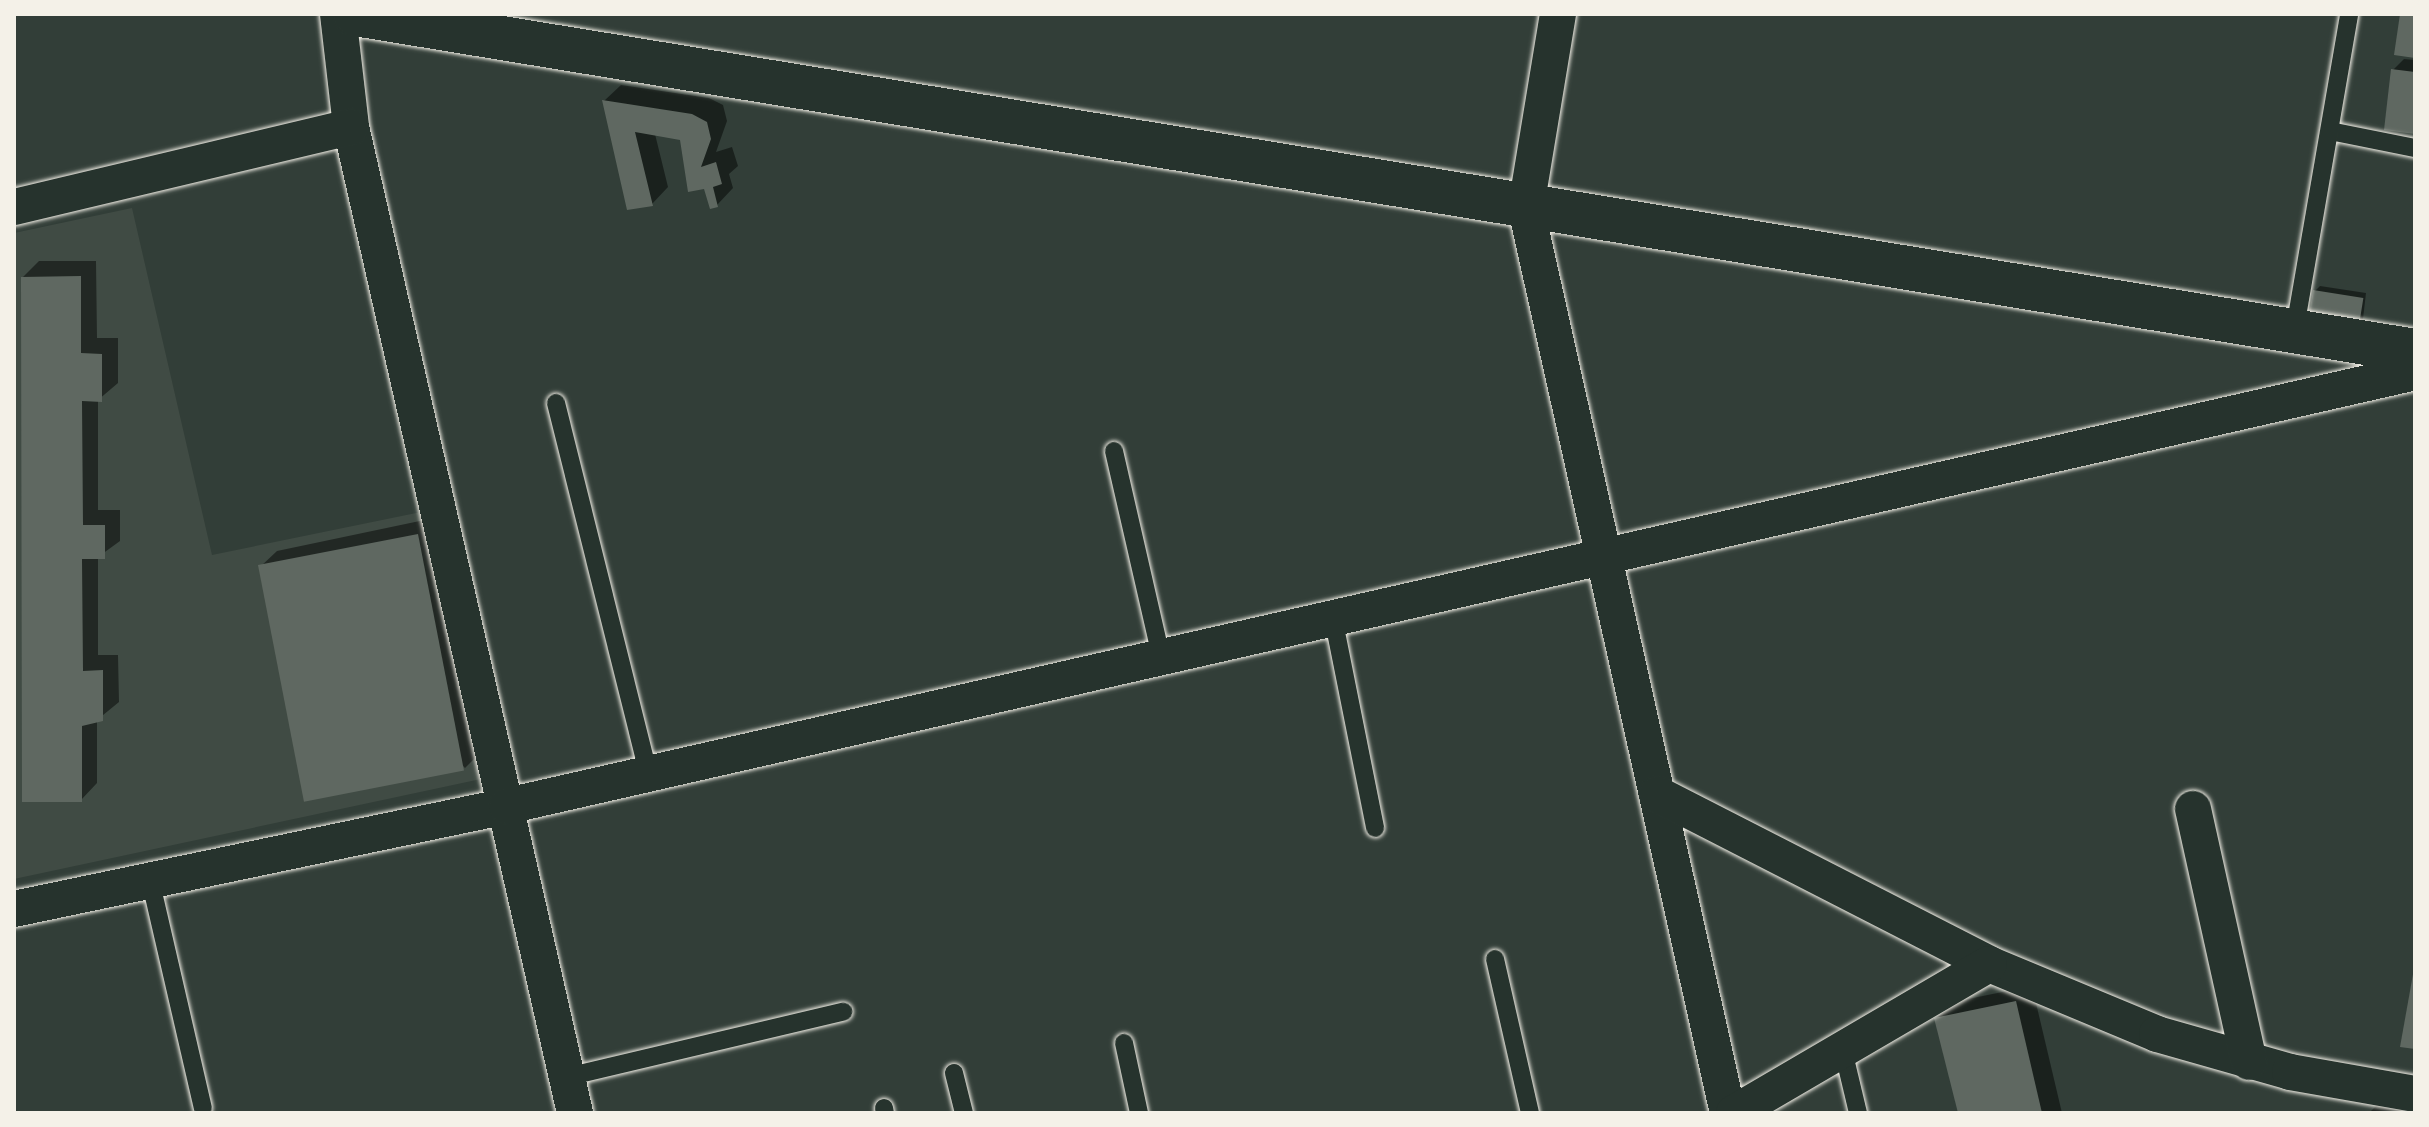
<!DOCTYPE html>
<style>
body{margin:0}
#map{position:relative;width:2429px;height:1127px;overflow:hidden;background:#323e38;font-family:"Patrick Hand",sans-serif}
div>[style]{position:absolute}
.built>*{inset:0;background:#404b44}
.shadow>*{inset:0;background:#0007}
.building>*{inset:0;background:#5f6861;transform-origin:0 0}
.roads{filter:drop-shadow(0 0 2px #f4f1e8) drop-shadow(0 0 2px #f4f1e8)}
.lane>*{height:18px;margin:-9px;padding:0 9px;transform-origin:9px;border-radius:9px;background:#26332d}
.street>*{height:36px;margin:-18px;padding:0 18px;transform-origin:18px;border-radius:18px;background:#26332d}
.secondary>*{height:44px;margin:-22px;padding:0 22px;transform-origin:22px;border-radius:22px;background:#26332d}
span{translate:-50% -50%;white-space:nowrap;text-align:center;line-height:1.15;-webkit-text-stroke:7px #26332d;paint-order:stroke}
.frame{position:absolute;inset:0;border:16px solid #f4f1e8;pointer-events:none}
</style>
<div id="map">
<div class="built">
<i style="clip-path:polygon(132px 208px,212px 555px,426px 511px,481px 779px,14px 879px,14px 233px)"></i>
</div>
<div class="shadow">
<i style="clip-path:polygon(2404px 59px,2415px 60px,2415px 132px,2393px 70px)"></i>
<i style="clip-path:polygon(621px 85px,709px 98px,723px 105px,727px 121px,716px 152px,732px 147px,738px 166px,729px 174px,733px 188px,717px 205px,682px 139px,655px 134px,668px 187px,652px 204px,604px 101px)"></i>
<i style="clip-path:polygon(39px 261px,96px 261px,97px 338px,118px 338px,118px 383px,98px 400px,98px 510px,120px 510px,120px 541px,98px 557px,98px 655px,118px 655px,119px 702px,97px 720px,97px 783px,81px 800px,23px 277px)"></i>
<i style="clip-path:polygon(2320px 286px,2366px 293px,2363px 319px,2358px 324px,2315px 291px)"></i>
<i style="clip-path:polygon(434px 518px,481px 752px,465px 768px,260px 567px,277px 551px)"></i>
<i style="clip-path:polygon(2032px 986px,2062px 1113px,1960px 1113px,1937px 1018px,1953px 1002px)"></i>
<i style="clip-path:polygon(2379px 1103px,2415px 1108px,2415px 1113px,2369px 1113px)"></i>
</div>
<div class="building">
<i style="clip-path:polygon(2400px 14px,2415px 14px,2415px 58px,2394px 55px)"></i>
<i style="clip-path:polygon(2391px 69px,2415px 72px,2415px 134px,2384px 130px)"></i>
<i style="clip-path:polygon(602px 100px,692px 114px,707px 122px,711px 139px,701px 167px,716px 162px,722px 184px,713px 187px,718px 207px,710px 209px,704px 189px,688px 192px,680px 140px,635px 132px,653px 206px,627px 210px)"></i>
<i style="clip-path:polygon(81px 276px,81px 353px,102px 354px,102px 402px,82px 401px,83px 525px,105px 525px,105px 559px,82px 559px,83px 671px,103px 670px,103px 721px,82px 726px,82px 802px,22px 802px,21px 277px)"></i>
<i style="left:2313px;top:290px;width:51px;height:29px;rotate:9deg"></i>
<i style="left:418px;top:534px;width:241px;height:163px;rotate:79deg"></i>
<i style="clip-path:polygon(2415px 963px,2415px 1049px,2400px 1047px)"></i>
<i style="clip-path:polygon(2016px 1001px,2042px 1113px,1958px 1113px,1934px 1018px)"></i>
</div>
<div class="roads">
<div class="lane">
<i style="left:2330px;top:131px;width:87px;rotate:11.3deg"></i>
<i style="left:2295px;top:328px;width:319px;rotate:-80.2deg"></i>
<i style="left:556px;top:403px;width:379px;rotate:76deg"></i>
<i style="left:1114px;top:451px;width:210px;rotate:77.1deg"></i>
<i style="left:1333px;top:617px;width:215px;rotate:78.7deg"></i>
<i style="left:150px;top:879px;width:235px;rotate:77deg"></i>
<i style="left:1495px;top:959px;width:158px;rotate:77.2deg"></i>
<i style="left:1124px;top:1043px;width:72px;rotate:77.9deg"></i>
<i style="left:1843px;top:1050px;width:65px;rotate:76.6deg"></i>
<i style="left:954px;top:1073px;width:41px;rotate:76deg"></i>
<i style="left:567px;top:1077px;width:284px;rotate:-13.3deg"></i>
<i style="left:884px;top:1108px;width:5px;rotate:79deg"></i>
</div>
<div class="street">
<i style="left:338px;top:14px;width:114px;rotate:83.4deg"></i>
<i style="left:351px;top:127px;width:1011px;rotate:77.2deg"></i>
<i style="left:1558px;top:14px;width:197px;rotate:99.4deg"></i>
<i style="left:1526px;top:208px;width:927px;rotate:77.42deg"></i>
<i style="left:14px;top:207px;width:346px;rotate:-13.4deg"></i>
<i style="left:1657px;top:794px;width:373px;rotate:27.1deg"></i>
<i style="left:1989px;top:964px;width:182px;rotate:22.6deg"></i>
<i style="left:2157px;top:1034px;width:138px;rotate:15.9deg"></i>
<i style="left:2290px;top:1072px;width:127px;rotate:10deg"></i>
<i style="left:2193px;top:809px;width:259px;rotate:77.5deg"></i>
<i style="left:14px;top:909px;width:504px;rotate:-11.8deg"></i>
<i style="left:507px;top:806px;width:1957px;rotate:-12.81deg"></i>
<i style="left:1734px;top:1113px;width:295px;rotate:-30.3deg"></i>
</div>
<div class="secondary">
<i style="left:355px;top:14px;width:2087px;rotate:9.29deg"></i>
</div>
</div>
<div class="frame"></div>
</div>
